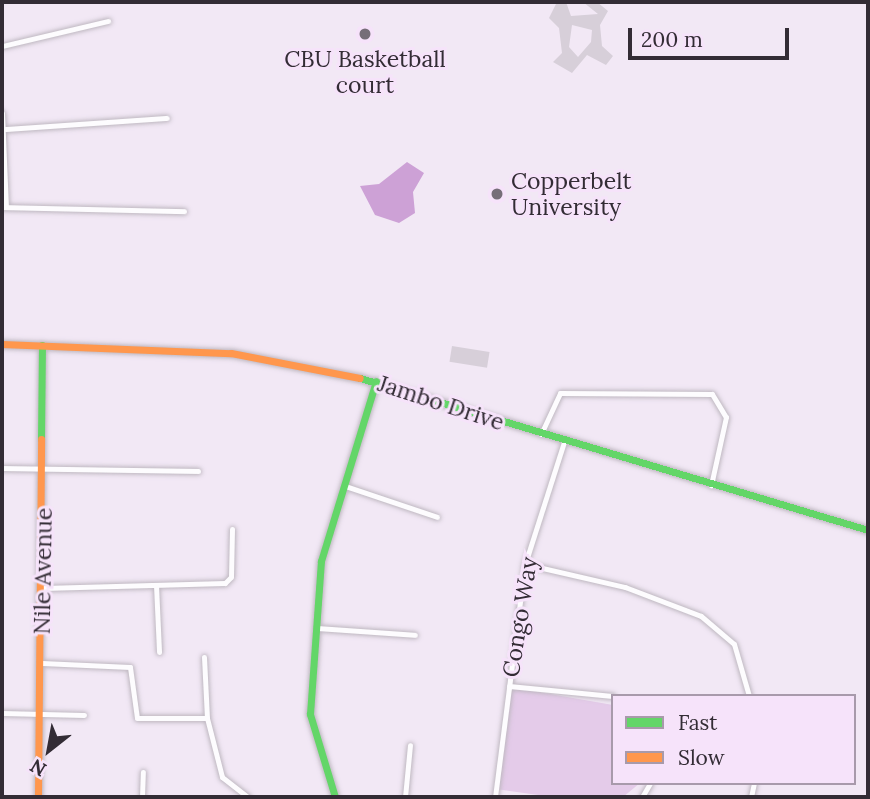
<!DOCTYPE html>
<style>
body{margin:0}
#map{position:relative;width:870px;height:799px;overflow:hidden;background:#f2e8f5;font-family:Lora,serif}
div>[style]{position:absolute}
.green>*{inset:0;background:#e4cbe9}
.water>*{inset:0;background:#cda1d6}
.building>*{inset:0;background:#d7cfd9;transform-origin:0 0}
.roads{filter:drop-shadow(0 0 2px #bfb8c1) drop-shadow(0 0 2px #bfb8c1)}
.street>*{height:5px;margin:-2.5px;padding:0 2.5px;transform-origin:2.5px;border-radius:2.5px;background:#fdfcfe}
.fast>*{height:7px;margin:-3.5px;padding:0 3.5px;transform-origin:3.5px;border-radius:3.5px;background:#63d668}
.slow>*{height:7px;margin:-3.5px;padding:0 3.5px;transform-origin:3.5px;border-radius:3.5px;background:#ff974d}
.dots>*{width:19px;height:19px;translate:-50% -50%;box-sizing:border-box;border:4px solid #f6e3fa;border-radius:50%}
span{translate:-50% -50%;white-space:nowrap;text-align:center;line-height:1.15;-webkit-text-stroke:6px #f6e3fa;paint-order:stroke}
.poi-label{font-size:23px;color:#332c35}
.left{translate:0 -50%;text-align:left}
.street-label{font-size:23px;color:#332c35}
.frame{position:absolute;inset:0;border:4px solid #332c35;pointer-events:none}
.legend{position:absolute;left:611px;top:694px;width:245px;height:91px;box-sizing:border-box;background:#f6e3fa;border:2px solid #a89aab;margin:0;padding:9px 12px;list-style:none;font-size:21px;color:#332c35}
.legend li{display:flex;align-items:center;gap:14px;height:35px}
.legend b{width:35px;border:2px solid #a89aab}
.north{position:absolute;left:14px;top:715px;width:70px;height:70px;-webkit-text-stroke:5px #f6e3fa;paint-order:stroke;rotate:211deg;font-size:19px;font-weight:700;line-height:28px;text-align:center;color:#332c35}
.north::after{content:'';display:block;margin:auto;width:24px;height:32px;background:#332c35;clip-path:polygon(50% 0,100% 100%,50% 72%,0 100%)}
.scale{position:absolute;left:628px;top:28px;width:161px;height:32px;box-sizing:border-box;border:4px solid #332c35;border-top:0;padding-left:9px;font-size:21px;line-height:24px;white-space:nowrap;color:#332c35;-webkit-text-stroke:5px #f6e3fa;paint-order:stroke}
</style>
<div id="map">
<div class="green">
<i style="clip-path:polygon(510px 687px,613px 705px,613px 783px,640px 783px,623px 797px,552px 797px,496px 789px)"></i>
</div>
<div class="water">
<i style="clip-path:polygon(407px 162px,424px 173px,413px 192px,415px 213px,399px 223px,375px 215px,360px 186px,379px 184px)"></i>
</div>
<div class="building">
<i style="clip-path:polygon(evenodd,557px 2px,566px 2px,571px 16px,598px 14px,583px 2px,597px 2px,608px 11px,600px 25px,602px 46px,613px 56px,606px 65px,587px 55px,572px 73px,553px 62px,562px 53px,559px 28px,549px 18px,557px 2px,572px 25px,592px 30px,591px 42px,578px 57px,569px 47px,572px 25px)"></i>
<i style="left:452px;top:346px;width:38px;height:16px;rotate:9deg"></i>
</div>
<div class="roads">
<div class="street">
<i style="left:2px;top:46px;width:109px;rotate:-13.3deg"></i>
<i style="left:2px;top:113px;width:94px;rotate:87.6deg"></i>
<i style="left:5px;top:129px;width:162px;rotate:-3.9deg"></i>
<i style="left:2px;top:207px;width:182px;rotate:1.3deg"></i>
<i style="left:541px;top:434px;width:45px;rotate:-65.1deg"></i>
<i style="left:560px;top:393px;width:152px;rotate:0.4deg"></i>
<i style="left:712px;top:394px;width:27px;rotate:59deg"></i>
<i style="left:726px;top:417px;width:70px;rotate:102.4deg"></i>
<i style="left:2px;top:468px;width:196px;rotate:0.9deg"></i>
<i style="left:345px;top:486px;width:97px;rotate:18.6deg"></i>
<i style="left:525px;top:564px;width:103px;rotate:13deg"></i>
<i style="left:625px;top:587px;width:81px;rotate:20.9deg"></i>
<i style="left:701px;top:616px;width:43px;rotate:40.3deg"></i>
<i style="left:734px;top:644px;width:54px;rotate:73.9deg"></i>
<i style="left:156px;top:585px;width:67px;rotate:87.4deg"></i>
<i style="left:43px;top:588px;width:182px;rotate:-1.6deg"></i>
<i style="left:225px;top:583px;width:8px;rotate:-45deg"></i>
<i style="left:231px;top:577px;width:48px;rotate:-88.8deg"></i>
<i style="left:316px;top:628px;width:99px;rotate:4deg"></i>
<i style="left:204px;top:657px;width:61px;rotate:87.2deg"></i>
<i style="left:207px;top:718px;width:61px;rotate:75.7deg"></i>
<i style="left:222px;top:777px;width:33px;rotate:38deg"></i>
<i style="left:42px;top:663px;width:88px;rotate:2.6deg"></i>
<i style="left:130px;top:667px;width:51px;rotate:82.2deg"></i>
<i style="left:137px;top:718px;width:70px"></i>
<i style="left:509px;top:686px;width:104px;rotate:5.5deg"></i>
<i style="left:2px;top:713px;width:82px;rotate:1.4deg"></i>
<i style="left:142px;top:797px;width:25px;rotate:-88deg"></i>
<i style="left:405px;top:797px;width:52px;rotate:-84.5deg"></i>
<i style="left:495px;top:797px;width:235px;rotate:-82.7deg"></i>
<i style="left:525px;top:564px;width:128px;rotate:-72.3deg"></i>
<i style="left:642px;top:797px;width:16px;rotate:-60deg"></i>
<i style="left:751px;top:797px;width:14px;rotate:-78deg"></i>
</div>
<div class="fast">
<i style="left:360px;top:378px;width:530px;rotate:16.66deg"></i>
<i style="left:41px;top:439px;width:94px;rotate:-89.4deg"></i>
<i style="left:335px;top:797px;width:87px;rotate:-106.8deg"></i>
<i style="left:310px;top:714px;width:153px;rotate:-85.9deg"></i>
<i style="left:321px;top:561px;width:188px;rotate:-73deg"></i>
</div>
<div class="slow">
<i style="left:2px;top:344px;width:229px;rotate:2.3deg"></i>
<i style="left:231px;top:353px;width:131px;rotate:11deg"></i>
<i style="left:38px;top:797px;width:358px;rotate:-89.5deg"></i>
</div>
</div>
<div class="dots">
<i style="left:365px;top:34px;background:#766e78"></i>
<i style="left:497px;top:194px;background:#766e78"></i>
</div>
<div class="poi-label">
<span style="left:365px;top:72px">CBU Basketball<br>court</span>
<span class="left" style="left:511px;top:194px">Copperbelt<br>University</span>
</div>
<div class="street-label">
<span style="left:441px;top:403px;rotate:18deg">Jambo Drive</span>
<span style="left:43px;top:571px;rotate:-89deg">Nile Avenue</span>
<span style="left:520px;top:617px;rotate:-81deg">Congo Way</span>
</div>
<div class="frame"></div>
<ul class="legend">
<li><b style="height:9px;background:#63d668"></b>Fast</li>
<li><b style="height:9px;background:#ff974d"></b>Slow</li>
</ul>
<div class="north">N</div>
<div class="scale">200 m</div>
</div>
